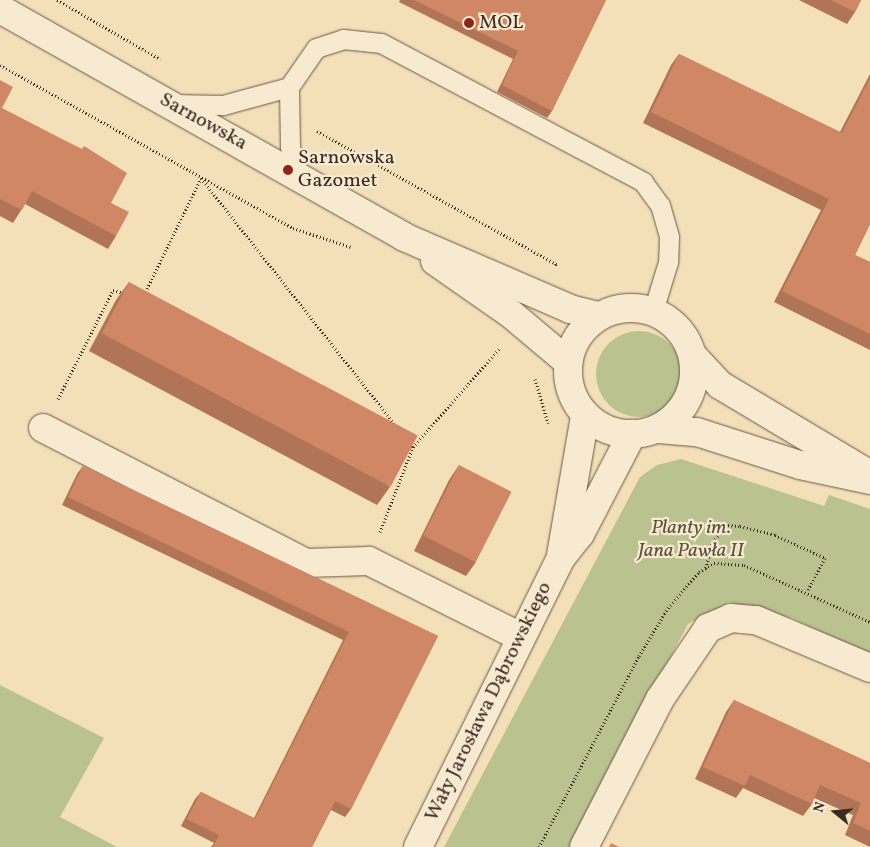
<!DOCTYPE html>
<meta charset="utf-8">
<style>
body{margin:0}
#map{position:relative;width:870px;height:847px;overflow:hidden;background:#f3dfb8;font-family:Vollkorn,serif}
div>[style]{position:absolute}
.green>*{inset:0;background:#bac28f}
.round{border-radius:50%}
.path>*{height:3px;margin-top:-1.5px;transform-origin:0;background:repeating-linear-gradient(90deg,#3b2b22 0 1px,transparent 0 3.5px)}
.roads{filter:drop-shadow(0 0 1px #695848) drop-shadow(0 0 1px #695848)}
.service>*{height:19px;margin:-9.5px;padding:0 9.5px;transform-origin:9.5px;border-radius:9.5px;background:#f7ead1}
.minor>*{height:28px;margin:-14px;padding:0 14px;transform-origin:14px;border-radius:14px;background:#f7ead1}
.tertiary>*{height:28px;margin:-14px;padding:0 14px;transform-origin:14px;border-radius:14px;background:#f7ead1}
.secondary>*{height:28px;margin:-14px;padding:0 14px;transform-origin:14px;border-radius:14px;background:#f7ead1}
.secondary>.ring{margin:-14px;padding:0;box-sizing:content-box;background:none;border:28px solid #f7ead1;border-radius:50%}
.wall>*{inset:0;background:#b27457}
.building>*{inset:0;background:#cf8765;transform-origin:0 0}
.dots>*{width:14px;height:14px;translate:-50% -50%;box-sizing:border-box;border:2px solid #f7ead1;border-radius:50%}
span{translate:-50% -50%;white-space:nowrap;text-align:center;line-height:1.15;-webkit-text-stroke:4.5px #f7ead1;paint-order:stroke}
.poi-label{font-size:20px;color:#3b2b22}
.left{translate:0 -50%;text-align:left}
.street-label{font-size:20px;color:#3b2b22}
.park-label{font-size:20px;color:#5b513d;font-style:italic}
.north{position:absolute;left:810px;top:787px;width:50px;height:50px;-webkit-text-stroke:4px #f7ead1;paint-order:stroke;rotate:287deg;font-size:14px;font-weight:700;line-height:20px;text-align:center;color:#3b2b22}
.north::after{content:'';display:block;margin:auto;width:18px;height:22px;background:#3b2b22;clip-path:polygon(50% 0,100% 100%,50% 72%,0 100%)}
</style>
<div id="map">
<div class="green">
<i class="round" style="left:596px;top:331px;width:86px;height:86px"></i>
<i style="clip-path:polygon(681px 459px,824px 506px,829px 495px,870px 509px,870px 655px,792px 618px,729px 602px,688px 624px,570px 847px,444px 847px,640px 477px,657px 465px)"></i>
<i style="clip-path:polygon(0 685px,104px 738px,60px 817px,117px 847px,0 847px)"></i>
</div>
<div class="path">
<i style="left:57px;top:0;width:119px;rotate:29.8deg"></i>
<i style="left:0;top:65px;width:335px;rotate:29.1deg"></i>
<i style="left:293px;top:228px;width:61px;rotate:18.1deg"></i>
<i style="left:317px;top:131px;width:274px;rotate:29.1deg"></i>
<i style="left:556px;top:264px;width:2px;rotate:117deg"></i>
<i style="left:144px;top:295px;width:130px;rotate:-64deg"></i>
<i style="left:201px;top:178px;width:317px;rotate:51.8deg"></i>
<i style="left:535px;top:379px;width:46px;rotate:73.5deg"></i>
<i style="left:58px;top:399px;width:122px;rotate:-63.2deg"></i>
<i style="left:113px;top:290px;width:11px;rotate:15deg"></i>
<i style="left:413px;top:447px;width:132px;rotate:-48.7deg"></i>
<i style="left:380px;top:532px;width:91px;rotate:-68.8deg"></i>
<i style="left:413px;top:447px;width:5px;rotate:-127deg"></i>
<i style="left:706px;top:568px;width:24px;rotate:-78deg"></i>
<i style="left:711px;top:545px;width:15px;rotate:-53deg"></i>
<i style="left:720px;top:533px;width:11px;rotate:-45deg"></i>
<i style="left:728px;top:525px;width:12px;rotate:5deg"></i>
<i style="left:740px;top:526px;width:36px;rotate:14deg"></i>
<i style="left:775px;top:535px;width:55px;rotate:24.7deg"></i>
<i style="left:825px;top:558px;width:38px;rotate:118deg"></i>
<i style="left:539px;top:847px;width:216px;rotate:-62.4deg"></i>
<i style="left:639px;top:656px;width:56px;rotate:-58.9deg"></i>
<i style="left:668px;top:608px;width:48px;rotate:-49.3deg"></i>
<i style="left:699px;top:572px;width:17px;rotate:-31deg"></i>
<i style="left:714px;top:563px;width:30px;rotate:4deg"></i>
<i style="left:744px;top:565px;width:138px;rotate:24.3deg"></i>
</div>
<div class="roads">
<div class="service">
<i style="left:172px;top:104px;width:51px;rotate:1.1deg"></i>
<i style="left:223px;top:105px;width:68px;rotate:-15.3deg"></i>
<i style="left:298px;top:175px;width:29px;rotate:-106deg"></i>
<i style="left:290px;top:147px;width:60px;rotate:-91deg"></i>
<i style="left:289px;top:87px;width:47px;rotate:-55.3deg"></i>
<i style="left:316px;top:48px;width:28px;rotate:-18deg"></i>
<i style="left:343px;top:39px;width:38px;rotate:6deg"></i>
<i style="left:381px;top:43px;width:297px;rotate:27.9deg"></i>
<i style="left:643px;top:182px;width:29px;rotate:54deg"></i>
<i style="left:660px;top:205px;width:33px;rotate:74deg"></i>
<i style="left:669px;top:237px;width:25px;rotate:92deg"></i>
<i style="left:668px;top:262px;width:51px;rotate:107deg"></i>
</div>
<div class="minor">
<i style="left:43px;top:428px;width:296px;rotate:27.2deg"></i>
<i style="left:306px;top:563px;width:63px;rotate:-1.8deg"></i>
<i style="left:369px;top:561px;width:170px;rotate:26.6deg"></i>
<i style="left:584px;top:847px;width:166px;rotate:-62.8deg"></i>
<i style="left:660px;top:699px;width:86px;rotate:-55.9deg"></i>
<i style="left:708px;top:628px;width:25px;rotate:-23deg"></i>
<i style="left:731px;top:618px;width:25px;rotate:5deg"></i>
<i style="left:756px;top:620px;width:124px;rotate:22.8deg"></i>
</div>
<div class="tertiary">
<i style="left:561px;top:555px;width:141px;rotate:-80.2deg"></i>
<i style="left:418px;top:847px;width:322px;rotate:-63.7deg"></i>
<i style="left:561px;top:558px;width:31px;rotate:-52deg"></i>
<i style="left:580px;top:534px;width:113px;rotate:-62.5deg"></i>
</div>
<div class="secondary">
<i style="left:0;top:9px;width:464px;rotate:29.4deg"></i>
<i style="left:404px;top:237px;width:181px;rotate:23.4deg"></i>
<i style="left:570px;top:309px;width:30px;rotate:14deg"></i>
<i style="left:435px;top:261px;width:93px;rotate:34.9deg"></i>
<i style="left:511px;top:314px;width:75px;rotate:40.1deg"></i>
<i class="ring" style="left:568px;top:308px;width:98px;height:98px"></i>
<i style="left:693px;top:356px;width:40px;rotate:47deg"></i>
<i style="left:720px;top:385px;width:174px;rotate:30.9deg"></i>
<i style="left:659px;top:429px;width:38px;rotate:5deg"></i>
<i style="left:697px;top:432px;width:108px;rotate:17.8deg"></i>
<i style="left:800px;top:465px;width:72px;rotate:12.1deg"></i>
</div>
</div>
<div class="wall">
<i style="clip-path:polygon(400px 0,606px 0,552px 111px,547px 118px,497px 92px,513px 59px,399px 2px)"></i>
<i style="clip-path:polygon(799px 0,861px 0,855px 12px,847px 24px)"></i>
<i style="clip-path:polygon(679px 54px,840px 132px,870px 74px,870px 224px,855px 255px,870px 262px,870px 350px,774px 302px,821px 210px,643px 123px,671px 65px)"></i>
<i style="clip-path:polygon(0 80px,2px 108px,111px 203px,116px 236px,108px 249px,25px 204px,13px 223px,0 216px)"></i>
<i style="clip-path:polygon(129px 282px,390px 487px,377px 505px,89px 351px,116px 300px)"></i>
<i style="clip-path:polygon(459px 465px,476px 562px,466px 576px,414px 551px,449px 480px)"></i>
<i style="clip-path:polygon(83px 466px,438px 636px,351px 809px,345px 817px,331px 810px,312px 847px,211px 847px,214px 843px,181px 826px,195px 799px,201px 792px,254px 818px,343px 640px,62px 505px,77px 474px)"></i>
<i style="clip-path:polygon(734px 700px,870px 763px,870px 847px,845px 835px,853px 815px,814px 798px,812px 804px,803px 816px,743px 788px,736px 798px,695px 779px,726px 712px)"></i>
</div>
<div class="building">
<i style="clip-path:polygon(414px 0,606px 0,552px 111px,502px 85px,518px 51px)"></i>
<i style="clip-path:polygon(831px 0,861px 0,855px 12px)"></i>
<i style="clip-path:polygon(679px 54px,842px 133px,870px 78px,870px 224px,855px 255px,870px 262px,870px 334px,782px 291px,829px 199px,651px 112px)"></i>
<i style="clip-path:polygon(0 80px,13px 87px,2px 108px,60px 138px,82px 149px,84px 146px,127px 173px,111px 203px,129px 212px,116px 236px,32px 191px,22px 210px,0 199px)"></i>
<i style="left:129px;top:282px;width:327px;height:58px;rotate:28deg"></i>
<i style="left:459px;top:465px;width:59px;height:79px;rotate:27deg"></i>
<i style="clip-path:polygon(83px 466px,438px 636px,351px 809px,335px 801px,312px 847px,213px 847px,219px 835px,187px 819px,201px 792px,255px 819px,349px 632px,68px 497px)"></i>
<i style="clip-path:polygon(734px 700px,870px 763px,870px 831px,853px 823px,861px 803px,820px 785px,812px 804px,750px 775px,745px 786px,703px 767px)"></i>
<i style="clip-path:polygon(611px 843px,619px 847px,609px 847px)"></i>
</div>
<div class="dots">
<i style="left:469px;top:23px;background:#8f2418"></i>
<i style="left:288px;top:170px;background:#8f2418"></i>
</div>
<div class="poi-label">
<span class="left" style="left:479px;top:23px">MOL</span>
<span class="left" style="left:298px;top:170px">Sarnowska<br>Gazomet</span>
</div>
<div class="street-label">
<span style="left:203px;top:122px;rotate:29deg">Sarnowska</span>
<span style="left:489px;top:702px;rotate:-64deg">Wały Jarosława Dąbrowskiego</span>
</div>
<div class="park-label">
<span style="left:691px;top:540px">Planty im.<br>Jana Pawła II</span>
</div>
<div class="north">N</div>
</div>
